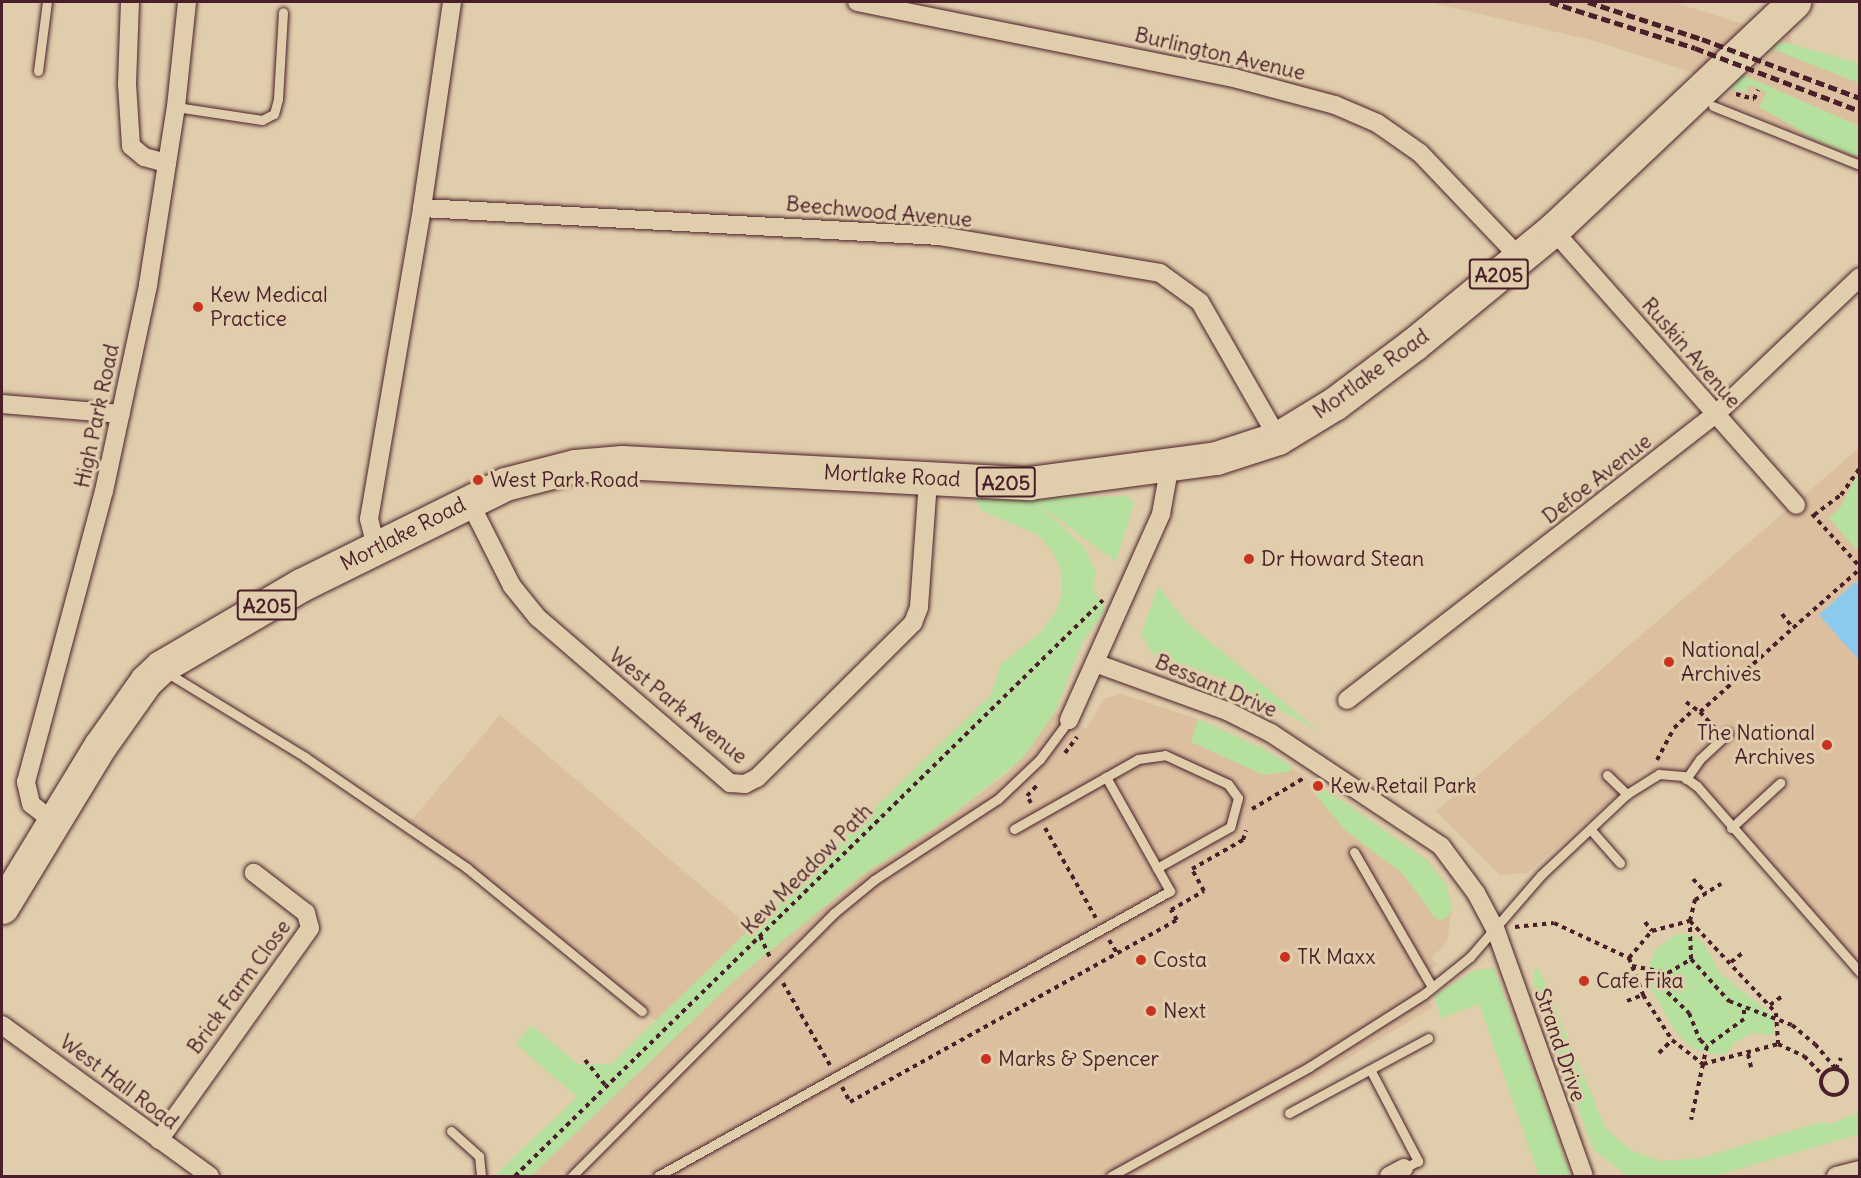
<!DOCTYPE html>
<style>
body{margin:0}
#map{position:relative;width:1861px;height:1178px;overflow:hidden;background:#e0cdab;font-family:Delius,sans-serif}
div>[style]{position:absolute}
.built>*{inset:0;background:#dbbf9f}
.green>*{inset:0;background:#b6e09d}
.water>*{inset:0;background:#8ccaed}
.path>*{height:4px;margin-top:-2px;transform-origin:0;background:repeating-linear-gradient(90deg,#4a1f2b 0 4.5px,transparent 0 9px)}
.path>.ring{margin:-2px;padding:0;box-sizing:content-box;background:none;border:4px solid #4a1f2b;border-radius:50%}
.roads{filter:drop-shadow(0 0 2px #4a1f2b) drop-shadow(0 0 2px #4a1f2b)}
.lane>*{height:9px;margin:-4.5px;padding:0 4.5px;transform-origin:4.5px;border-radius:4.5px;background:#e0cdab}
.street>*{height:18px;margin:-9px;padding:0 9px;transform-origin:9px;border-radius:9px;background:#e0cdab}
.highway>*{height:33px;margin:-16.5px;padding:0 16.5px;transform-origin:16.5px;border-radius:16.5px;background:#e0cdab}
.rail>*{height:4.5px;margin-top:-2.25px;transform-origin:0;background:repeating-linear-gradient(90deg,#4a1f2b 0 9px,transparent 0 13.5px)}
.dots>*{width:16px;height:16px;translate:-50% -50%;box-sizing:border-box;border:3px solid #e0cdab;border-radius:50%}
span{translate:-50% -50%;white-space:nowrap;text-align:center;line-height:1.15;-webkit-text-stroke:6px #e0cdab;paint-order:stroke}
.shield-label span{padding:2px 4px;background:#e0cdab;border:2px solid;border-radius:4px;-webkit-text-stroke-width:0}
.shield-label{font-size:20px;color:#4a1f2b;font-weight:700}
.street-label{font-size:21px;color:#4a1f2b}
.poi-label{font-size:21px;color:#4a1f2b}
.left{translate:0 -50%;text-align:left}
.right{translate:-100% -50%;text-align:right}
.frame{position:absolute;inset:0;border:3px solid #4a1f2b;pointer-events:none}
</style>
<div id="map">
<div class="built">
<i style="clip-path:polygon(1429px 2px,1673px 2px,1749px 26px,1695px 73px,1591px 40px)"></i>
<i style="clip-path:polygon(1790px 34px,1794px 49px,1859px 73px,1859px 159px,1721px 102px)"></i>
<i style="clip-path:polygon(1859px 448px,1859px 965px,1686px 770px,1646px 770px,1527px 873px,1500px 875px,1436px 811px)"></i>
<i style="clip-path:polygon(1121px 694px,1198px 719px,1262px 748px,1427px 860px,1446px 884px,1452px 907px,1447px 942px,1432px 958px,1437px 965px,1416px 981px,1433px 1007px,1322px 1074px,1133px 1176px,495px 1176px,656px 1021px,411px 821px,500px 715px,751px 928px,808px 873px,827px 905px,864px 874px,939px 825px,1010px 771px,1055px 712px,1086px 729px,1104px 699px)"></i>
</div>
<div class="green">
<i style="clip-path:polygon(1783px 42px,1859px 63px,1859px 83px,1767px 47px)"></i>
<i style="clip-path:polygon(1734px 71px,1859px 126px,1859px 157px,1815px 139px,1759px 107px,1767px 92px,1750px 85px,1745px 93px,1722px 85px)"></i>
<i style="clip-path:polygon(1859px 471px,1859px 545px,1856px 549px,1829px 518px,1840px 508px)"></i>
<i style="clip-path:polygon(1127px 496px,1134px 502px,1116px 562px,1038px 504px,1085px 548px,1095px 570px,1094px 589px,1105px 609px,1082px 643px,1055px 712px,1022px 759px,939px 825px,864px 874px,736px 979px,531px 1176px,494px 1176px,577px 1097px,516px 1044px,531px 1025px,578px 1064px,611px 1064px,991px 695px,1000px 665px,1041px 632px,1056px 612px,1062px 592px,1062px 571px,1052px 551px,1037px 534px,982px 511px,975px 499px)"></i>
<i style="clip-path:polygon(1158px 586px,1187px 623px,1319px 731px,1221px 678px,1152px 653px,1141px 635px)"></i>
<i style="clip-path:polygon(1198px 719px,1262px 748px,1292px 766px,1291px 771px,1264px 775px,1191px 742px)"></i>
<i style="clip-path:polygon(1318px 784px,1427px 860px,1446px 884px,1452px 907px,1449px 915px,1442px 920px,1435px 918px,1404px 875px,1345px 830px,1314px 793px)"></i>
<i style="clip-path:polygon(1676px 934px,1693px 935px,1704px 944px,1720px 973px,1773px 1016px,1773px 1035px,1751px 1033px,1734px 1043px,1726px 1054px,1715px 1054px,1694px 1049px,1675px 1031px,1648px 983px,1650px 962px,1656px 949px)"></i>
<i style="clip-path:polygon(1494px 968px,1571px 1176px,1539px 1176px,1479px 1004px,1441px 1018px,1434px 996px,1473px 971px)"></i>
<i style="clip-path:polygon(1535px 968px,1540px 971px,1605px 1127px,1630px 1150px,1660px 1161px,1701px 1158px,1818px 1123px,1833px 1123px,1859px 1112px,1859px 1134px,1715px 1176px,1627px 1176px,1593px 1149px,1533px 985px)"></i>
</div>
<div class="water">
<i style="clip-path:polygon(1855px 582px,1859px 583px,1859px 660px,1819px 615px)"></i>
</div>
<div class="path">
<i style="left:1736px;top:94px;width:19px;rotate:16deg"></i>
<i style="left:1754px;top:99px;width:10px;rotate:-66deg"></i>
<i style="left:1812px;top:514px;width:72px;rotate:47.8deg"></i>
<i style="left:1814px;top:515px;width:34px;rotate:-37deg"></i>
<i style="left:1841px;top:495px;width:33px;rotate:-55deg"></i>
<i style="left:1782px;top:614px;width:18px;rotate:52deg"></i>
<i style="left:1793px;top:628px;width:89px;rotate:-41.4deg"></i>
<i style="left:1686px;top:702px;width:17px;rotate:36deg"></i>
<i style="left:1700px;top:712px;width:125px;rotate:-42.1deg"></i>
<i style="left:1700px;top:712px;width:22px;rotate:47deg"></i>
<i style="left:1065px;top:753px;width:20px;rotate:-53deg"></i>
<i style="left:1657px;top:760px;width:36px;rotate:-62deg"></i>
<i style="left:1674px;top:728px;width:26px;rotate:-43deg"></i>
<i style="left:1031px;top:803px;width:8px;rotate:-120deg"></i>
<i style="left:1027px;top:796px;width:18px;rotate:-47deg"></i>
<i style="left:1252px;top:809px;width:61px;rotate:-30.8deg"></i>
<i style="left:1045px;top:828px;width:103px;rotate:60.5deg"></i>
<i style="left:1693px;top:879px;width:19px;rotate:47deg"></i>
<i style="left:1690px;top:921px;width:126px;rotate:46.9deg"></i>
<i style="left:1776px;top:1013px;width:31px;rotate:86deg"></i>
<i style="left:1778px;top:1044px;width:29px;rotate:25deg"></i>
<i style="left:1804px;top:1056px;width:28px;rotate:46deg"></i>
<i style="left:1645px;top:922px;width:11px;rotate:52deg"></i>
<i style="left:1515px;top:927px;width:39px;rotate:-6deg"></i>
<i style="left:1554px;top:923px;width:83px;rotate:25deg"></i>
<i style="left:1629px;top:958px;width:40px;rotate:69deg"></i>
<i style="left:1643px;top:995px;width:54px;rotate:57.2deg"></i>
<i style="left:1672px;top:1040px;width:39px;rotate:38deg"></i>
<i style="left:1703px;top:1064px;width:57px;rotate:102.1deg"></i>
<i style="left:760px;top:936px;width:23px;rotate:65deg"></i>
<i style="left:1109px;top:940px;width:15px;rotate:58deg"></i>
<i style="left:1629px;top:958px;width:35px;rotate:-50deg"></i>
<i style="left:1652px;top:931px;width:39px;rotate:-15deg"></i>
<i style="left:1690px;top:921px;width:22px;rotate:-77deg"></i>
<i style="left:1695px;top:900px;width:31px;rotate:-32deg"></i>
<i style="left:1691px;top:959px;width:57px;rotate:47.9deg"></i>
<i style="left:1729px;top:1001px;width:67px;rotate:20.9deg"></i>
<i style="left:1792px;top:1025px;width:30px;rotate:40deg"></i>
<i style="left:1815px;top:1044px;width:33px;rotate:50deg"></i>
<i style="left:1731px;top:962px;width:16px;rotate:-38deg"></i>
<i style="left:1632px;top:966px;width:37px;rotate:11deg"></i>
<i style="left:1668px;top:973px;width:27px;rotate:-31deg"></i>
<i style="left:1691px;top:959px;width:37px;rotate:-92deg"></i>
<i style="left:1661px;top:971px;width:15px;rotate:90deg"></i>
<i style="left:1661px;top:986px;width:39px;rotate:44deg"></i>
<i style="left:1689px;top:1013px;width:29px;rotate:68deg"></i>
<i style="left:1700px;top:1040px;width:9px;rotate:41deg"></i>
<i style="left:783px;top:983px;width:95px;rotate:60.2deg"></i>
<i style="left:1627px;top:1001px;width:17px;rotate:-21deg"></i>
<i style="left:1770px;top:1005px;width:17px;rotate:-36deg"></i>
<i style="left:1744px;top:1010px;width:9px;rotate:90deg"></i>
<i style="left:1744px;top:1019px;width:46px;rotate:143.9deg"></i>
<i style="left:1707px;top:1046px;width:18px;rotate:103deg"></i>
<i style="left:1703px;top:1064px;width:78px;rotate:-14.9deg"></i>
<i style="left:1659px;top:1053px;width:18px;rotate:-45deg"></i>
<i style="left:1748px;top:1054px;width:17px;rotate:77deg"></i>
<i style="left:585px;top:1060px;width:35px;rotate:51deg"></i>
<i style="left:1836px;top:1069px;width:12px;rotate:-66deg"></i>
<i class="ring" style="left:1821px;top:1069px;width:22px;height:22px"></i>
<i style="left:842px;top:1087px;width:17px;rotate:62deg"></i>
<i style="left:850px;top:1102px;width:374px;rotate:-29.1deg"></i>
<i style="left:1177px;top:920px;width:12px;rotate:-121deg"></i>
<i style="left:1171px;top:910px;width:38px;rotate:-30deg"></i>
<i style="left:1204px;top:891px;width:25px;rotate:-119deg"></i>
<i style="left:1192px;top:869px;width:59px;rotate:-29.6deg"></i>
<i style="left:1243px;top:840px;width:10px;rotate:-73deg"></i>
<i style="left:515px;top:1176px;width:823px;rotate:-44.41deg"></i>
</div>
<div class="roads">
<div class="lane">
<i style="left:38px;top:71px;width:70px;rotate:-82.6deg"></i>
<i style="left:1713px;top:106px;width:158px;rotate:21.9deg"></i>
<i style="left:176px;top:107px;width:87px;rotate:8.6deg"></i>
<i style="left:262px;top:120px;width:13px;rotate:-27deg"></i>
<i style="left:274px;top:114px;width:16px;rotate:-75deg"></i>
<i style="left:278px;top:99px;width:87px;rotate:-86.7deg"></i>
<i style="left:166px;top:672px;width:163px;rotate:31.4deg"></i>
<i style="left:305px;top:757px;width:196px;rotate:34.4deg"></i>
<i style="left:467px;top:868px;width:226px;rotate:39.3deg"></i>
<i style="left:1607px;top:775px;width:28px;rotate:44deg"></i>
<i style="left:1686px;top:779px;width:24px;rotate:-55deg"></i>
<i style="left:1700px;top:759px;width:38px;rotate:-43deg"></i>
<i style="left:1731px;top:828px;width:67px;rotate:-42.6deg"></i>
<i style="left:1014px;top:829px;width:142px;rotate:-29.4deg"></i>
<i style="left:1138px;top:759px;width:27px;rotate:-8deg"></i>
<i style="left:1165px;top:755px;width:69px;rotate:24.7deg"></i>
<i style="left:1228px;top:784px;width:17px;rotate:54deg"></i>
<i style="left:1238px;top:798px;width:30px;rotate:105deg"></i>
<i style="left:1230px;top:827px;width:84px;rotate:150.7deg"></i>
<i style="left:1591px;top:830px;width:44px;rotate:48.7deg"></i>
<i style="left:1354px;top:852px;width:156px;rotate:60deg"></i>
<i style="left:1371px;top:1071px;width:102px;rotate:62.4deg"></i>
<i style="left:1418px;top:1161px;width:16px;rotate:153deg"></i>
<i style="left:1289px;top:1113px;width:158px;rotate:-28.3deg"></i>
<i style="left:451px;top:1131px;width:38px;rotate:42deg"></i>
<i style="left:479px;top:1156px;width:20px;rotate:84deg"></i>
<i style="left:572px;top:1176px;width:371px;rotate:-45.1deg"></i>
<i style="left:834px;top:913px;width:52px;rotate:-39.5deg"></i>
<i style="left:874px;top:880px;width:148px;rotate:-33.2deg"></i>
<i style="left:998px;top:799px;width:58px;rotate:-43.6deg"></i>
<i style="left:1040px;top:759px;width:49px;rotate:-53.4deg"></i>
<i style="left:658px;top:1176px;width:586px;rotate:-29.1deg"></i>
<i style="left:1170px;top:891px;width:131px;rotate:-119.3deg"></i>
<i style="left:1111px;top:1176px;width:226px;rotate:-28.8deg"></i>
<i style="left:1309px;top:1067px;width:136px;rotate:-32.4deg"></i>
<i style="left:1424px;top:994px;width:59px;rotate:-38.8deg"></i>
<i style="left:1470px;top:957px;width:108px;rotate:-49.1deg"></i>
<i style="left:1541px;top:875px;width:118px;rotate:-43.3deg"></i>
<i style="left:1627px;top:794px;width:38px;rotate:-32deg"></i>
<i style="left:1659px;top:774px;width:24px;rotate:5deg"></i>
<i style="left:1683px;top:776px;width:17px;rotate:36deg"></i>
<i style="left:1697px;top:786px;width:247px;rotate:48.8deg"></i>
</div>
<div class="street">
<i style="left:130px;top:2px;width:82px;rotate:92.1deg"></i>
<i style="left:127px;top:84px;width:62px;rotate:86.3deg"></i>
<i style="left:131px;top:146px;width:17px;rotate:40deg"></i>
<i style="left:144px;top:157px;width:24px;rotate:15deg"></i>
<i style="left:857px;top:2px;width:385px;rotate:11.4deg"></i>
<i style="left:1234px;top:78px;width:105px;rotate:15deg"></i>
<i style="left:1335px;top:105px;width:46px;rotate:23.2deg"></i>
<i style="left:1377px;top:123px;width:52px;rotate:34.9deg"></i>
<i style="left:1420px;top:153px;width:144px;rotate:46.4deg"></i>
<i style="left:422px;top:208px;width:519px;rotate:3.09deg"></i>
<i style="left:940px;top:236px;width:223px;rotate:9.5deg"></i>
<i style="left:1160px;top:273px;width:49px;rotate:35.9deg"></i>
<i style="left:1200px;top:302px;width:157px;rotate:60.2deg"></i>
<i style="left:1553px;top:230px;width:367px;rotate:48.5deg"></i>
<i style="left:2px;top:404px;width:119px;rotate:4.8deg"></i>
<i style="left:469px;top:501px;width:95px;rotate:63.2deg"></i>
<i style="left:512px;top:586px;width:40px;rotate:51deg"></i>
<i style="left:537px;top:617px;width:255px;rotate:40.7deg"></i>
<i style="left:730px;top:783px;width:15px;rotate:4deg"></i>
<i style="left:745px;top:784px;width:13px;rotate:-27deg"></i>
<i style="left:757px;top:778px;width:220px;rotate:-44.8deg"></i>
<i style="left:913px;top:623px;width:17px;rotate:-69deg"></i>
<i style="left:919px;top:607px;width:127px;rotate:-85.9deg"></i>
<i style="left:376px;top:547px;width:29px;rotate:-104deg"></i>
<i style="left:369px;top:519px;width:315px;rotate:-80.3deg"></i>
<i style="left:422px;top:208px;width:208px;rotate:-81.7deg"></i>
<i style="left:1095px;top:663px;width:140px;rotate:20deg"></i>
<i style="left:1227px;top:711px;width:49px;rotate:26.6deg"></i>
<i style="left:1271px;top:733px;width:204px;rotate:33.6deg"></i>
<i style="left:1441px;top:846px;width:59px;rotate:53.3deg"></i>
<i style="left:1476px;top:893px;width:40px;rotate:62deg"></i>
<i style="left:1495px;top:928px;width:263px;rotate:70.3deg"></i>
<i style="left:1347px;top:700px;width:465px;rotate:-37.8deg"></i>
<i style="left:1715px;top:415px;width:200px;rotate:-43.6deg"></i>
<i style="left:1069px;top:720px;width:226px;rotate:-65.9deg"></i>
<i style="left:1161px;top:514px;width:51px;rotate:-79.8deg"></i>
<i style="left:54px;top:822px;width:29px;rotate:-142deg"></i>
<i style="left:31px;top:804px;width:23px;rotate:-103deg"></i>
<i style="left:26px;top:782px;width:301px;rotate:-75deg"></i>
<i style="left:104px;top:491px;width:211px;rotate:-77.9deg"></i>
<i style="left:148px;top:285px;width:180px;rotate:-81.1deg"></i>
<i style="left:176px;top:107px;width:106px;rotate:-84deg"></i>
<i style="left:2px;top:1025px;width:257px;rotate:36deg"></i>
<i style="left:159px;top:1140px;width:260px;rotate:-54.5deg"></i>
<i style="left:310px;top:928px;width:16px;rotate:-105deg"></i>
<i style="left:306px;top:913px;width:66px;rotate:-142.4deg"></i>
<i style="left:1389px;top:1176px;width:17px;rotate:-28deg"></i>
<i style="left:1836px;top:1176px;width:25px;rotate:-14deg"></i>
</div>
<div class="highway">
<i style="left:2px;top:907px;width:188px;rotate:-58.7deg"></i>
<i style="left:100px;top:746px;width:80px;rotate:-54.7deg"></i>
<i style="left:146px;top:681px;width:21px;rotate:-43deg"></i>
<i style="left:161px;top:667px;width:162px;rotate:-30.4deg"></i>
<i style="left:301px;top:585px;width:228px;rotate:-26.3deg"></i>
<i style="left:505px;top:484px;width:72px;rotate:-14.4deg"></i>
<i style="left:575px;top:466px;width:47px;rotate:-4.9deg"></i>
<i style="left:622px;top:462px;width:408px;rotate:3deg"></i>
<i style="left:1029px;top:483px;width:189px;rotate:-7.6deg"></i>
<i style="left:1216px;top:458px;width:65px;rotate:-17.9deg"></i>
<i style="left:1278px;top:438px;width:66px;rotate:-31.3deg"></i>
<i style="left:1334px;top:404px;width:100px;rotate:-36.9deg"></i>
<i style="left:1414px;top:344px;width:180px;rotate:-39.4deg"></i>
<i style="left:1553px;top:230px;width:332px;rotate:-43.4deg"></i>
</div>
</div>
<div class="rail">
<i style="left:1550px;top:2px;width:152px;rotate:17.6deg"></i>
<i style="left:1695px;top:48px;width:177px;rotate:20.9deg"></i>
<i style="left:1588px;top:2px;width:120px;rotate:18deg"></i>
<i style="left:1702px;top:39px;width:169px;rotate:20.5deg"></i>
</div>
<div class="dots">
<i style="left:198px;top:307px;background:#c8321e"></i>
<i style="left:478px;top:480px;background:#c8321e"></i>
<i style="left:1249px;top:559px;background:#c8321e"></i>
<i style="left:1669px;top:662px;background:#c8321e"></i>
<i style="left:1827px;top:745px;background:#c8321e"></i>
<i style="left:1318px;top:786px;background:#c8321e"></i>
<i style="left:1285px;top:957px;background:#c8321e"></i>
<i style="left:1141px;top:960px;background:#c8321e"></i>
<i style="left:1584px;top:981px;background:#c8321e"></i>
<i style="left:1151px;top:1011px;background:#c8321e"></i>
<i style="left:986px;top:1059px;background:#c8321e"></i>
</div>
<div class="shield-label">
<span style="left:1499px;top:274px">A205</span>
<span style="left:1006px;top:482px">A205</span>
<span style="left:267px;top:605px">A205</span>
</div>
<div class="street-label">
<span style="left:1220px;top:54px;rotate:13deg">Burlington Avenue</span>
<span style="left:879px;top:212px;rotate:5deg">Beechwood Avenue</span>
<span style="left:1691px;top:353px;rotate:49deg">Ruskin Avenue</span>
<span style="left:1371px;top:374px;rotate:-36deg">Mortlake Road</span>
<span style="left:97px;top:416px;rotate:-78deg">High Park Road</span>
<span style="left:892px;top:476px;rotate:3deg">Mortlake Road</span>
<span style="left:1597px;top:479px;rotate:-38deg">Defoe Avenue</span>
<span style="left:403px;top:534px;rotate:-27deg">Mortlake Road</span>
<span style="left:1216px;top:686px;rotate:23deg">Bessant Drive</span>
<span style="left:678px;top:706px;rotate:39deg">West Park Avenue</span>
<span style="left:807px;top:869px;rotate:-45deg">Kew Meadow Path</span>
<span style="left:239px;top:987px;rotate:-54deg">Brick Farm Close</span>
<span style="left:1560px;top:1045px;rotate:71deg">Strand Drive</span>
<span style="left:119px;top:1082px;rotate:37deg">West Hall Road</span>
</div>
<div class="poi-label">
<span class="left" style="left:210px;top:307px">Kew Medical<br>Practice</span>
<span class="left" style="left:490px;top:480px">West Park Road</span>
<span class="left" style="left:1261px;top:559px">Dr Howard Stean</span>
<span class="left" style="left:1681px;top:662px">National<br>Archives</span>
<span class="right" style="left:1815px;top:745px">The National<br>Archives</span>
<span class="left" style="left:1330px;top:786px">Kew Retail Park</span>
<span class="left" style="left:1297px;top:957px">TK Maxx</span>
<span class="left" style="left:1153px;top:960px">Costa</span>
<span class="left" style="left:1596px;top:981px">Cafe Fika</span>
<span class="left" style="left:1163px;top:1011px">Next</span>
<span class="left" style="left:998px;top:1059px">Marks &amp; Spencer</span>
</div>
<div class="frame"></div>
</div>
